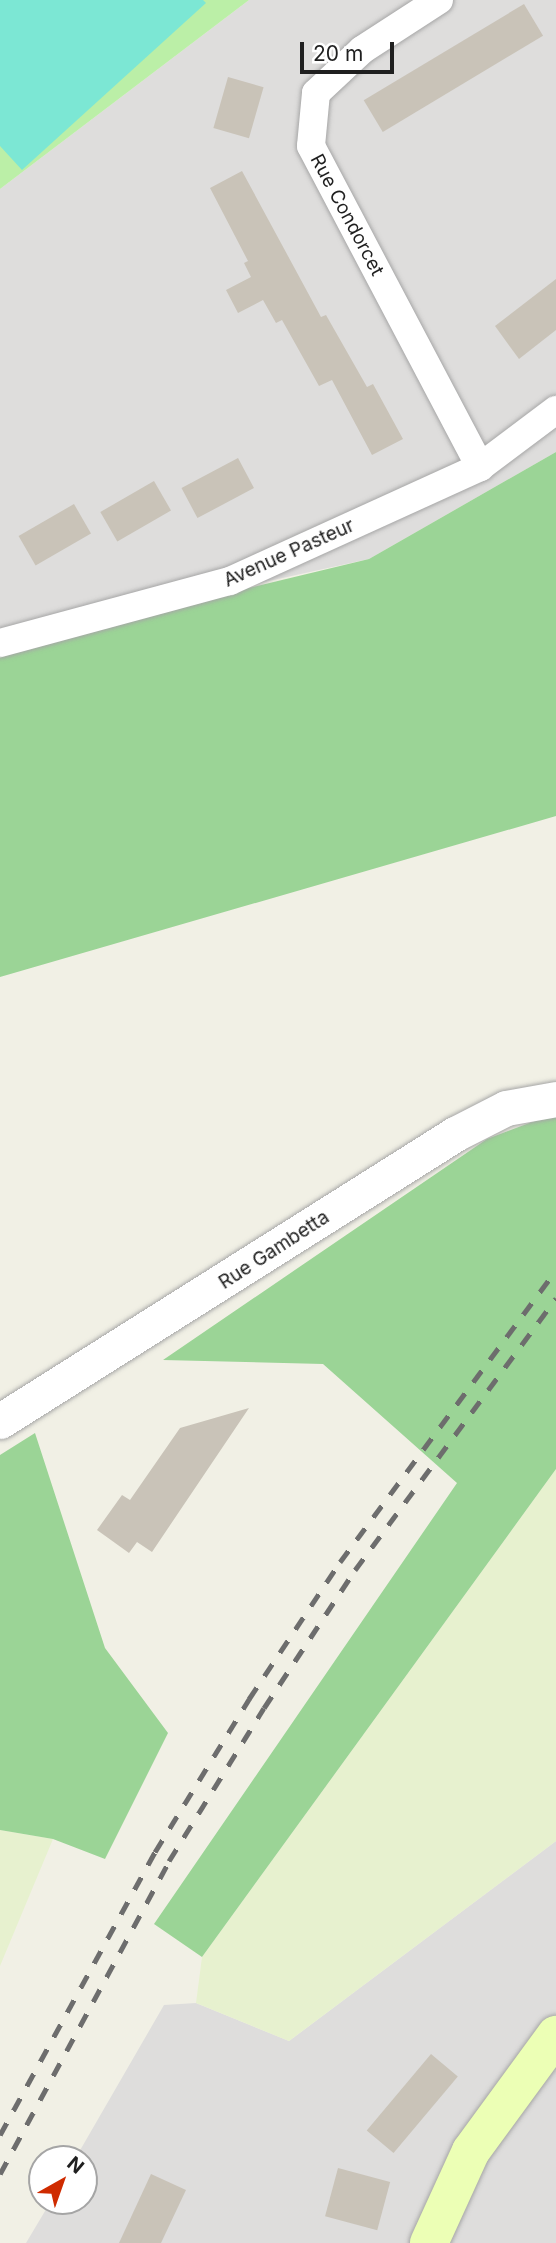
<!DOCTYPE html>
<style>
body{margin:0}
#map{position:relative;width:556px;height:2243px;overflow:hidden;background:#f1f0e5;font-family:Inter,sans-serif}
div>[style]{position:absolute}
.residential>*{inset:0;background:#dedddc}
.farmland>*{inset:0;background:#e7f1cf}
.grass>*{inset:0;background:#bbefa7}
.forest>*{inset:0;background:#9bd496}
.pitch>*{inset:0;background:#7ce7d4}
.building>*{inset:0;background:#c9c3b8;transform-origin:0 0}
.roads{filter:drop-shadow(0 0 2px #a6a6a6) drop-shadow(0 0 2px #a6a6a6)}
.minor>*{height:28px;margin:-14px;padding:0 14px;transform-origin:14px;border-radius:14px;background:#fff}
.tertiary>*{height:35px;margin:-17.5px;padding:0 17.5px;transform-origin:17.5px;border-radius:17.5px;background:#fff}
.secondary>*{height:38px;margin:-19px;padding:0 19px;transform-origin:19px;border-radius:19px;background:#ecffb5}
.rail>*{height:5px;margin-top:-2.5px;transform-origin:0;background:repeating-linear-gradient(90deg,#6d6d6d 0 14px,transparent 0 28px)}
span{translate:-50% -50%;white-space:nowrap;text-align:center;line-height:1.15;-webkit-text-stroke:5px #fff;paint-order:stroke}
.street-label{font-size:19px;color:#1f1f1f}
.north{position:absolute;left:28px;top:2145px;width:70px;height:70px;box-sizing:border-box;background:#fff;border:2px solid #a5a5a5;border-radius:50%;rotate:40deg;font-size:19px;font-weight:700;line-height:28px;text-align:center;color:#1f1f1f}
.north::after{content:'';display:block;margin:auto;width:24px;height:32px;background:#cf2b00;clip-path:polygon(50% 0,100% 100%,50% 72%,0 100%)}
.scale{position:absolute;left:300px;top:42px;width:94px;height:32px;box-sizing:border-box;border:4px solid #1f1f1f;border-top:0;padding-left:9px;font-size:21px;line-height:24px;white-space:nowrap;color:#1f1f1f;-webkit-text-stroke:5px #fff;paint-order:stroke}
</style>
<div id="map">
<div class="residential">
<i style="clip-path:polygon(249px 0,556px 0,556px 452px,369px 559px,0 640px,0 189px)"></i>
<i style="clip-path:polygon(556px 1841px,556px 2243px,26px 2243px,51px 2201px,84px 2201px,84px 2159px,75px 2159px,164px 2005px,196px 2003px,289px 2041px)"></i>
</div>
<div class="farmland">
<i style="clip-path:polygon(556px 1469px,556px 1841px,289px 2041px,196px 2003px,202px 1957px)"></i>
<i style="clip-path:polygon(0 1830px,53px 1839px,0 1966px)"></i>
</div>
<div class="grass">
<i style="clip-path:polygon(0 0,249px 0,0 189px)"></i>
</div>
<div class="forest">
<i style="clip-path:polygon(556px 452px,556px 816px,0 977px,0 648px,369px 559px)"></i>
<i style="clip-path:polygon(556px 1113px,556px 1469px,202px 1957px,154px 1924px,457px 1483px,323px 1364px,163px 1360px,487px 1139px)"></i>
<i style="clip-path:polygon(35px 1433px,105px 1648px,168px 1733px,105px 1859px,53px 1839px,0 1830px,0 1455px)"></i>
</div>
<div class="pitch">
<i style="clip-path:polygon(0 0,203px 0,206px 3px,22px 170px,0 146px)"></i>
</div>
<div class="building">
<i style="left:524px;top:4px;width:37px;height:187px;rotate:59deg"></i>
<i style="left:228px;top:77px;width:37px;height:53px;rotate:16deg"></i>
<i style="clip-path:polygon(242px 171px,321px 317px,326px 315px,367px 387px,373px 384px,403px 439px,372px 455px,332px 380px,319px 386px,282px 320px,276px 323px,263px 300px,238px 313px,226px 290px,251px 277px,244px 263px,248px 261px,210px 188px)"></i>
<i style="clip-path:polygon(556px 279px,556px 330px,519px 359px,495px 326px)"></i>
<i style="left:238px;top:458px;width:34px;height:64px;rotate:62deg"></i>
<i style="left:154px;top:481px;width:34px;height:62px;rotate:60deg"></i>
<i style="left:74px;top:504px;width:34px;height:64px;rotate:60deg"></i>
<i style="clip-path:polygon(249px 1408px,152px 1552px,137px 1542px,129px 1553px,97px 1530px,122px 1495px,130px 1500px,180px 1428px)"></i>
<i style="left:431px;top:2054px;width:35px;height:100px;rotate:40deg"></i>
<i style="left:338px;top:2168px;width:54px;height:50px;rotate:15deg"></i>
<i style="clip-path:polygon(151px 2174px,186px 2190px,161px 2243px,119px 2243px)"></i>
</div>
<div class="roads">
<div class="minor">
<i style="left:439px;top:0;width:92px;rotate:147deg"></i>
<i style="left:362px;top:50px;width:63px;rotate:136.9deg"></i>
<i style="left:316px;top:93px;width:53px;rotate:95.4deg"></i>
<i style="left:311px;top:146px;width:363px;rotate:62.2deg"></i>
<i style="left:0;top:643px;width:238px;rotate:-15.1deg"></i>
<i style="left:230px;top:581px;width:275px;rotate:-24.5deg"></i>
<i style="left:480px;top:467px;width:95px;rotate:-36.9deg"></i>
</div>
<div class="tertiary">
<i style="left:0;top:1421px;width:538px;rotate:-32.24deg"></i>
<i style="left:455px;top:1134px;width:57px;rotate:-27deg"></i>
<i style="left:506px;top:1108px;width:51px;rotate:-10.2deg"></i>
</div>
<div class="secondary">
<i style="left:429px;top:2243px;width:101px;rotate:-65.5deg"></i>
<i style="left:471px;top:2151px;width:144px;rotate:-53.8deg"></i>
</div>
</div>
<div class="rail">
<i style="left:0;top:2135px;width:323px;rotate:-61.3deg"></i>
<i style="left:155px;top:1852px;width:180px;rotate:-58.4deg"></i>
<i style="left:249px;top:1699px;width:164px;rotate:-56.4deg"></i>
<i style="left:340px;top:1562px;width:363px;rotate:-53.5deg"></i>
<i style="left:0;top:2174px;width:356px;rotate:-61.6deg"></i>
<i style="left:169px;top:1861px;width:180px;rotate:-58.2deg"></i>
<i style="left:264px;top:1708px;width:165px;rotate:-56.6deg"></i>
<i style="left:355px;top:1570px;width:338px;rotate:-53.5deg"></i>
</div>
<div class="street-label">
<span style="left:347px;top:215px;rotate:62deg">Rue Condorcet</span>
<span style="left:289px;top:553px;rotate:-24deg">Avenue Pasteur</span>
<span style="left:274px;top:1250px;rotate:-33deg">Rue Gambetta</span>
</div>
<div class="north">N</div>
<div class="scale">20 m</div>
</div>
